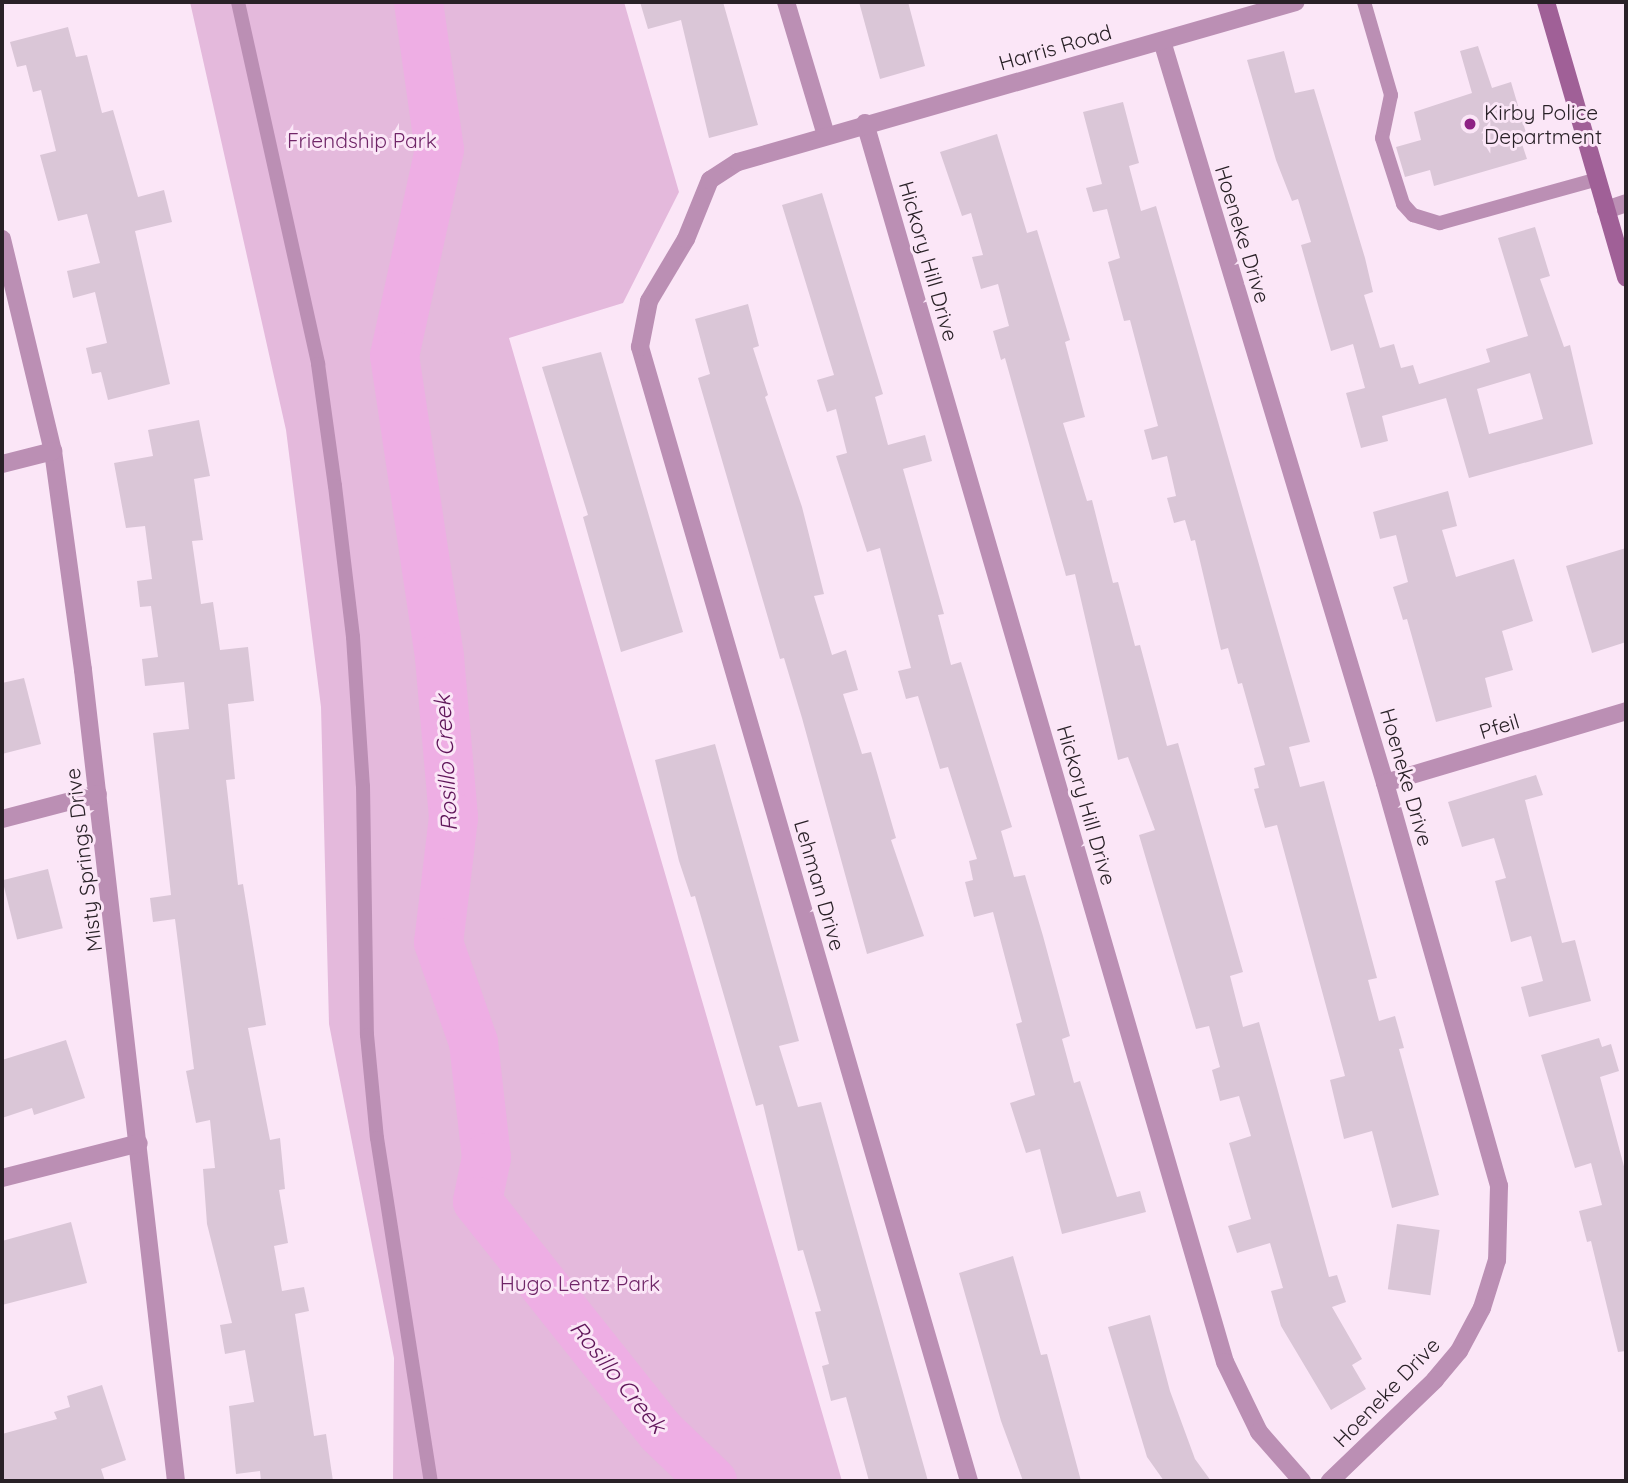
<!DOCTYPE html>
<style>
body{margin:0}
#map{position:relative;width:1628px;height:1483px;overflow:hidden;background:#fbe6f7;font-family:Quicksand,sans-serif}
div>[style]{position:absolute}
.green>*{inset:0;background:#e4b9dc}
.river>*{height:49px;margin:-24.5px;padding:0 24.5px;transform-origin:24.5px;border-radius:24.5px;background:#eeaee4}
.building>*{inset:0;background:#dac6d7;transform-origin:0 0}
.lane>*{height:14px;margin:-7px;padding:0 7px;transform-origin:7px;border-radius:7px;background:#bb8fb4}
.street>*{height:18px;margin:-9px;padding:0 9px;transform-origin:9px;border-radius:9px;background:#bb8fb4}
.secondary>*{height:18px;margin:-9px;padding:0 9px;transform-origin:9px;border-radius:9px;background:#a06097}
.dots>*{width:19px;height:19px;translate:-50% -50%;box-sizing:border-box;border:4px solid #fbe6f7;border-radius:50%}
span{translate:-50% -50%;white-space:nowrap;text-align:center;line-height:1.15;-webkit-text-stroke:6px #fbe6f7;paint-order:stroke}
.street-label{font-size:21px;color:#292127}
.poi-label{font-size:21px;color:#292127}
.left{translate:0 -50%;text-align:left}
.park-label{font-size:21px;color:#702668}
.water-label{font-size:23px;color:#5f1559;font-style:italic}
.frame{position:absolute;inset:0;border:4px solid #292127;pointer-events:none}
</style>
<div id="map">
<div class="green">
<i style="clip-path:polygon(190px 2px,624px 2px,679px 192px,623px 303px,509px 338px,842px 1481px,393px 1481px,394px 1358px,329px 1024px,321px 707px,286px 430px)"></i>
</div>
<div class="river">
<i style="left:418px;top:2px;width:148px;rotate:81.9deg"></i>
<i style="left:439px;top:149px;width:211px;rotate:102.3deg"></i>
<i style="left:394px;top:355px;width:305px;rotate:81.5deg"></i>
<i style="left:439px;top:657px;width:161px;rotate:85deg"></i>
<i style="left:453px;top:817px;width:126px;rotate:96.8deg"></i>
<i style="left:438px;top:942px;width:106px;rotate:70.7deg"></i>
<i style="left:473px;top:1042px;width:116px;rotate:83.6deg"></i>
<i style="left:486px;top:1157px;width:45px;rotate:101.6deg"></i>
<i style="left:477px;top:1201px;width:295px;rotate:51.5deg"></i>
<i style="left:661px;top:1432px;width:71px;rotate:43.9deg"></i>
</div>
<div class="building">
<i style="clip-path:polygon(640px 2px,723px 2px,758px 125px,709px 138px,681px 20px,648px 29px)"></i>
<i style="clip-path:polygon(859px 2px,908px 2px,925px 66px,880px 79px)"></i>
<i style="clip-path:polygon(68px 27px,76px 57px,87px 55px,102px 113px,113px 110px,138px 197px,164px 190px,172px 222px,135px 231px,170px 384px,108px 400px,101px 372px,92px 374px,86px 348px,107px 343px,95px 292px,73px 298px,67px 271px,100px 263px,87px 214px,58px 221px,40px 155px,56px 151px,41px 90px,33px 92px,26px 65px,17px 67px,10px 42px)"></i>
<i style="clip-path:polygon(1478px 46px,1492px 88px,1511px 82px,1527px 136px,1520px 138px,1527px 159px,1434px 186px,1430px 170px,1405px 177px,1396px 147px,1421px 140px,1414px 112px,1472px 93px,1460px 51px)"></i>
<i style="clip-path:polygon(evenodd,1284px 51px,1295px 93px,1314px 89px,1365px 258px,1373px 292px,1364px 295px,1380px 348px,1394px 344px,1401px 368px,1413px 365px,1419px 384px,1490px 362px,1486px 349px,1528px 336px,1498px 238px,1535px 227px,1550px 276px,1540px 279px,1564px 347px,1570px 345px,1593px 444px,1469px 478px,1446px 398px,1382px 416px,1388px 441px,1361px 448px,1346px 393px,1365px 388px,1353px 344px,1331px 351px,1301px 245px,1311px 242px,1298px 199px,1292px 201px,1276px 160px,1247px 60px,1284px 51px,1530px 373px,1543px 419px,1489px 434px,1477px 389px,1530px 373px)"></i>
<i style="clip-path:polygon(1123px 102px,1139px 163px,1129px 166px,1141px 211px,1156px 206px,1310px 742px,1289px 747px,1300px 787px,1324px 781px,1377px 978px,1368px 980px,1379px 1021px,1395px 1016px,1404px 1048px,1399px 1049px,1439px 1195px,1392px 1208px,1372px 1131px,1344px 1139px,1330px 1080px,1345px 1076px,1277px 825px,1265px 828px,1254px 789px,1259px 788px,1254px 768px,1265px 765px,1242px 683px,1238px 684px,1228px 648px,1221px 650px,1195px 540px,1191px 541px,1185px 520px,1174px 523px,1167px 498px,1176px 496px,1167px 456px,1152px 460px,1144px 430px,1158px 426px,1130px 320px,1124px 321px,1108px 262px,1120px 258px,1107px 209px,1093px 212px,1086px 188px,1102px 184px,1083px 112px)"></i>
<i style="clip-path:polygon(997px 134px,1027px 233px,1037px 230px,1070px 340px,1065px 342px,1085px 417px,1063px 423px,1087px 501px,1092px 500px,1113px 583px,1118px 582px,1135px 646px,1140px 645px,1167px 746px,1178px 743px,1243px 972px,1230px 976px,1243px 1027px,1259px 1022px,1329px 1277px,1337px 1275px,1346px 1302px,1332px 1307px,1362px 1359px,1352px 1365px,1366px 1389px,1331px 1410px,1281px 1326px,1271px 1291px,1283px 1288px,1270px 1243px,1237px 1253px,1228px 1226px,1251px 1219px,1229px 1143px,1251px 1136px,1239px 1096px,1220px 1101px,1212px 1070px,1220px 1067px,1209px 1026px,1196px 1029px,1139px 835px,1155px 830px,1128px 757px,1118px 760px,1075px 574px,1066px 576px,1005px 358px,1001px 360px,993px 331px,1009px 326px,998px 284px,981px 289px,972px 257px,983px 255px,971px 213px,962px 216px,940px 152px)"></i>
<i style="clip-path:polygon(822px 193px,883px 394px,875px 397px,888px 445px,925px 435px,932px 461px,903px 469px,944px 614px,938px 615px,951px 665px,961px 662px,1012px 827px,1001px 831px,1014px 877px,1025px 875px,1043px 936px,1070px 1036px,1062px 1039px,1074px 1083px,1080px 1081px,1117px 1197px,1140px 1191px,1146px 1212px,1062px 1234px,1040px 1149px,1026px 1153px,1010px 1103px,1035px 1095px,1016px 1024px,1022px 1022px,993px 912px,974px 917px,965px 882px,973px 880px,969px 861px,977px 859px,948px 767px,940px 769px,918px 696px,906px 699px,898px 671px,911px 668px,880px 548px,867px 552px,836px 456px,847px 453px,836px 409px,827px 412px,817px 380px,834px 375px,782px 205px)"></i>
<i style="clip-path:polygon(748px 304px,759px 346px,753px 348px,768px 395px,765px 397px,802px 507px,824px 594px,814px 596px,832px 655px,846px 650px,858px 690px,843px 694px,862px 754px,871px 752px,896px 838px,891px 840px,924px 936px,867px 954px,802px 718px,784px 658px,780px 659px,698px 378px,710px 374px,695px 319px)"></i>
<i style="clip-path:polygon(601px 352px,683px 632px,621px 652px,583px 517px,588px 515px,542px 367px)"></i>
<i style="clip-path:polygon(199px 420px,210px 476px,194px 479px,203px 540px,192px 541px,201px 604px,213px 602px,220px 650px,248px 647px,254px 701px,228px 704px,235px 779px,226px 780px,238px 885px,243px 884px,266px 1025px,248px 1028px,270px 1140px,280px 1138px,285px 1189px,279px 1190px,288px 1243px,274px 1246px,282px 1291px,304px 1287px,309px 1311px,295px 1314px,314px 1436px,326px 1434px,333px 1481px,261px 1481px,260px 1471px,236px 1474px,229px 1406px,254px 1402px,245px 1350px,225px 1354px,220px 1325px,232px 1323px,207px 1224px,203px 1169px,215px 1168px,210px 1120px,196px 1123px,186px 1071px,194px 1069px,175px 919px,153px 922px,150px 898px,171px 895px,153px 733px,189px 729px,184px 682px,145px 686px,142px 659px,158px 657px,151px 606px,140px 607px,137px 581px,152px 579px,145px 526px,126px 528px,114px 463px,153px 456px,148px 430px)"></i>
<i style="clip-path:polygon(1448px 491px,1457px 526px,1442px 530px,1456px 577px,1514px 559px,1533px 621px,1502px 631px,1513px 670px,1485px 678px,1492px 707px,1436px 722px,1407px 619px,1403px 620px,1393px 587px,1408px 582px,1396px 535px,1380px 539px,1373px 512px)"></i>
<i style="clip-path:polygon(1626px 548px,1626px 642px,1592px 653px,1566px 566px)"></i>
<i style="clip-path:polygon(24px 678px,41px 744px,2px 754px,2px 683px)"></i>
<i style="clip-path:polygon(715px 744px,799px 1041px,779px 1046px,798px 1107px,821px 1102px,928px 1481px,869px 1481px,846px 1397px,831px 1401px,822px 1366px,829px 1364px,815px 1312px,821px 1311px,803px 1250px,798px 1251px,763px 1104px,756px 1106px,695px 896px,691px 897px,679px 861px,655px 760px)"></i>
<i style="clip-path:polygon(1536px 775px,1543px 795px,1525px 800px,1537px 847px,1562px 943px,1575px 940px,1591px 1001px,1529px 1017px,1521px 987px,1543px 981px,1531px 936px,1511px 942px,1495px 881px,1506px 878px,1494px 838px,1462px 847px,1448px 802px)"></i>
<i style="left:48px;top:869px;width:61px;height:47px;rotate:76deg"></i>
<i style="clip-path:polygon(1599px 1038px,1602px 1047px,1611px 1044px,1619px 1071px,1600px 1077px,1626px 1174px,1626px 1351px,1618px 1352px,1591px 1241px,1587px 1242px,1579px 1211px,1602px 1205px,1591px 1163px,1575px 1168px,1541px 1055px)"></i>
<i style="clip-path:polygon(66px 1040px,85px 1098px,34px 1115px,32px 1108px,2px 1118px,2px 1060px)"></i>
<i style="clip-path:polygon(71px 1222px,87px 1283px,2px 1305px,2px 1241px)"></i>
<i style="left:1397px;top:1224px;width:43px;height:66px;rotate:8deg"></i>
<i style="clip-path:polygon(1013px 1256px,1041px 1355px,1047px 1354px,1081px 1481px,1023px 1481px,1001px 1421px,959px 1273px)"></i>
<i style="clip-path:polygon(1150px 1315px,1170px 1391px,1195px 1459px,1211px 1481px,1164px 1481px,1147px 1457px,1108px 1327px)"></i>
<i style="clip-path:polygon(102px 1385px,126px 1460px,101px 1469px,105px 1481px,2px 1481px,2px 1434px,57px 1419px,54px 1412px,70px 1407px,67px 1396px)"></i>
</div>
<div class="lane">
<i style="left:238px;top:2px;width:371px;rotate:77.5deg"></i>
<i style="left:318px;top:364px;width:123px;rotate:82.1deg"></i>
<i style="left:335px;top:486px;width:152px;rotate:83.2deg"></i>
<i style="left:353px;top:637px;width:149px;rotate:86.2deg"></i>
<i style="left:363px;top:786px;width:249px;rotate:89.1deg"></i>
<i style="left:367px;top:1035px;width:103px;rotate:84.5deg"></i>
<i style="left:377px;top:1138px;width:347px;rotate:81.1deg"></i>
<i style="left:1364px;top:2px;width:97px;rotate:73.8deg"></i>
<i style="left:1391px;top:95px;width:44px;rotate:101.8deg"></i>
<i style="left:1382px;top:138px;width:69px;rotate:72.3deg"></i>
<i style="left:1403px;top:204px;width:15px;rotate:48deg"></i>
<i style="left:1413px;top:215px;width:28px;rotate:17deg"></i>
<i style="left:1440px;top:223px;width:164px;rotate:-15.6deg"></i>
</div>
<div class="street">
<i style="left:786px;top:2px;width:139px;rotate:73.3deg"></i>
<i style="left:1162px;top:41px;width:775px;rotate:73.27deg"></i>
<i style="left:1385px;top:783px;width:419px;rotate:74.2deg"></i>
<i style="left:1499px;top:1186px;width:74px;rotate:91.5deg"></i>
<i style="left:1497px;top:1260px;width:50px;rotate:107.4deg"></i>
<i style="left:1482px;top:1308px;width:49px;rotate:118.1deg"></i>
<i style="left:1459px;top:1351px;width:38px;rotate:130deg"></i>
<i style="left:1435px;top:1380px;width:146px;rotate:136.1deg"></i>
<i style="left:865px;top:123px;width:1290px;rotate:73.8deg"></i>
<i style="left:1225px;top:1362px;width:78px;rotate:64.1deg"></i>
<i style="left:1259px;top:1432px;width:65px;rotate:48.7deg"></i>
<i style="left:1606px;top:210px;width:21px;rotate:-19deg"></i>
<i style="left:2px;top:239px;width:218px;rotate:76.5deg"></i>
<i style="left:53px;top:451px;width:221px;rotate:82.2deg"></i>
<i style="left:83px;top:670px;width:816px;rotate:83.46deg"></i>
<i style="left:2px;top:464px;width:53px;rotate:-14.3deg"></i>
<i style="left:1385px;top:783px;width:252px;rotate:-16.6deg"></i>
<i style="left:2px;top:819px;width:99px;rotate:-14.6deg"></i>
<i style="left:2px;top:1178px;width:141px;rotate:-14.3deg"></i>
<i style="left:969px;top:1481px;width:1181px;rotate:-106.18deg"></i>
<i style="left:640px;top:347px;width:47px;rotate:-78.9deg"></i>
<i style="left:649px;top:301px;width:72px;rotate:-59.2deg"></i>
<i style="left:686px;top:239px;width:64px;rotate:-67.9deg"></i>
<i style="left:710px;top:180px;width:33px;rotate:-33deg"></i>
<i style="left:738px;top:162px;width:580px;rotate:-16deg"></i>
</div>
<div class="secondary">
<i style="left:1546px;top:2px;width:287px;rotate:73.8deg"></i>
</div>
<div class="dots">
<i style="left:1470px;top:124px;background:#8e2184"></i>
</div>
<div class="street-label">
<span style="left:1055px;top:47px;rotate:-16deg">Harris Road</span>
<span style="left:1243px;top:234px;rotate:73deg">Hoeneke Drive</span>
<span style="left:929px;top:261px;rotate:74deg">Hickory Hill Drive</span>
<span style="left:1499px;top:726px;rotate:-17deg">Pfeil</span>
<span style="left:1407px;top:777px;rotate:74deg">Hoeneke Drive</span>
<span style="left:1087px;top:805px;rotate:74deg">Hickory Hill Drive</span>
<span style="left:83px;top:860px;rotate:-97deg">Misty Springs Drive</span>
<span style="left:820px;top:885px;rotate:74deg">Lehman Drive</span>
<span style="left:1386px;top:1392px;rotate:-46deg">Hoeneke Drive</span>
</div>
<div class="poi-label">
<span class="left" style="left:1484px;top:124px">Kirby Police<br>Department</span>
</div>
<div class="park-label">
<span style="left:362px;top:140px">Friendship Park</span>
<span style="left:580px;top:1283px">Hugo Lentz Park</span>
</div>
<div class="water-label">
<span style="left:446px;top:763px;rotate:-93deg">Rosillo Creek</span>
<span style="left:618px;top:1377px;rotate:51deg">Rosillo Creek</span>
</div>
<div class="frame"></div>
</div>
